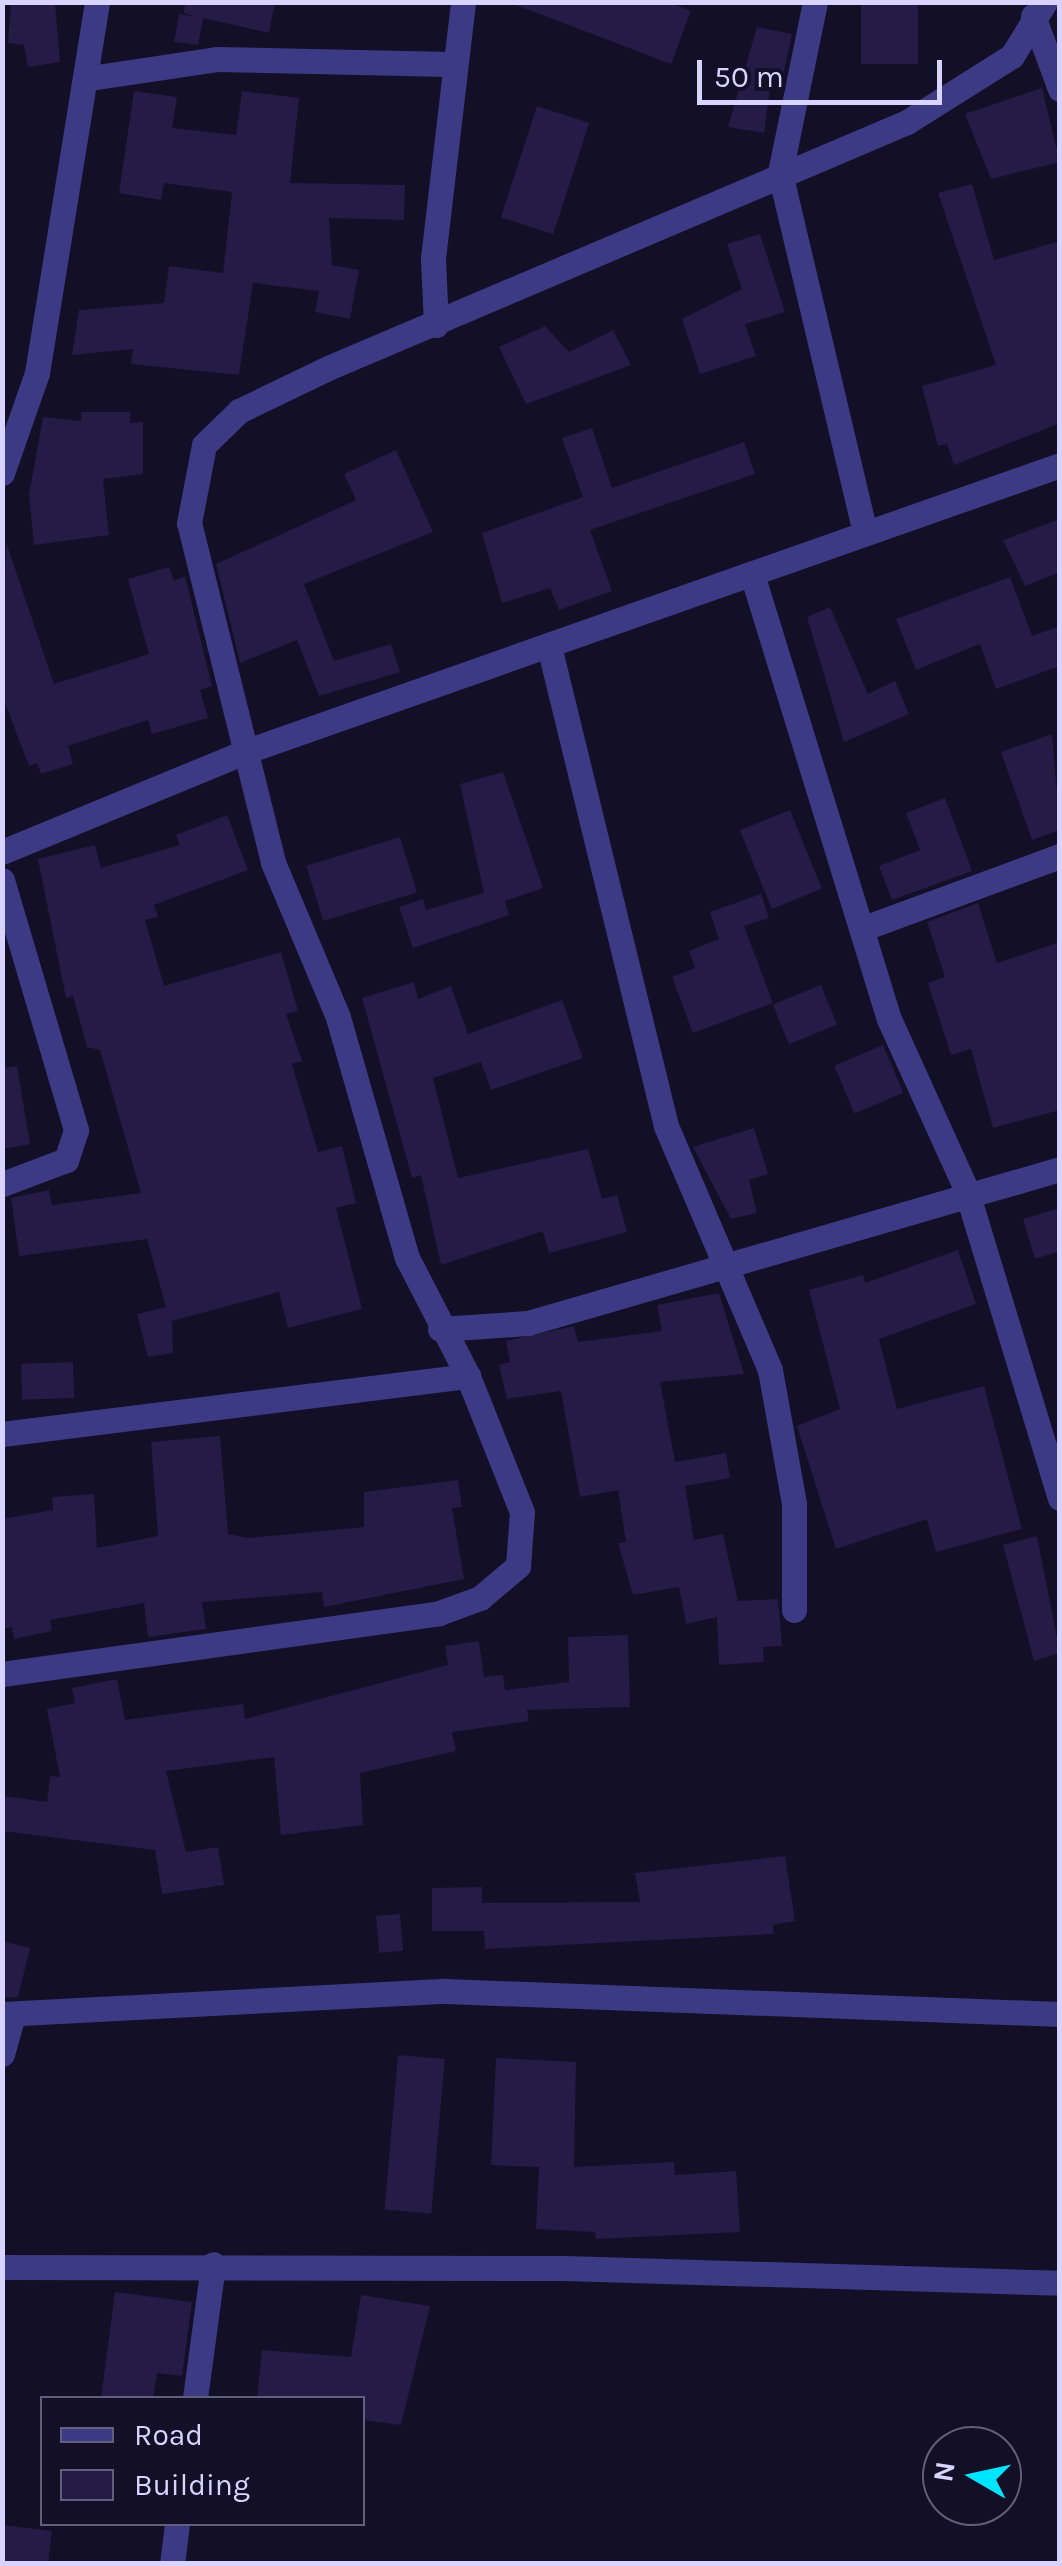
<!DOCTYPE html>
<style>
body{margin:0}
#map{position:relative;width:1062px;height:2566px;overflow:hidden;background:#130f26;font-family:Karla,sans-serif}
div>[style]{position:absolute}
.building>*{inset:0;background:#241b47;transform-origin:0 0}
.minor>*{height:25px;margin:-12.5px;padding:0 12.5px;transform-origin:12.5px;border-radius:12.5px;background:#3d3a85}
span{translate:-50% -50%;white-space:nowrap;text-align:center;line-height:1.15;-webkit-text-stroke:9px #130f26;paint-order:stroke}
.frame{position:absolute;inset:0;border:5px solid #d9d4ff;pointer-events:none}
.legend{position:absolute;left:40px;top:2396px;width:325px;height:130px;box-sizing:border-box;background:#130f26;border:2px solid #625e7d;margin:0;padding:12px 18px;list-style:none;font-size:30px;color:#d9d4ff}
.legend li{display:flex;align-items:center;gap:20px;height:50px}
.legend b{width:50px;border:2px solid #625e7d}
.north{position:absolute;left:922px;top:2426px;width:100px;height:100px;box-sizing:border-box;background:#130f26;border:2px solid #625e7d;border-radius:50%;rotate:279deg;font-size:28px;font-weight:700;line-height:40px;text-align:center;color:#d9d4ff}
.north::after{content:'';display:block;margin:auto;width:35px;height:45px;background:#00e5ff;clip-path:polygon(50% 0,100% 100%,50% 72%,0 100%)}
.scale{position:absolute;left:697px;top:60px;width:245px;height:45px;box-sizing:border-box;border:5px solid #d9d4ff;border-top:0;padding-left:12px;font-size:30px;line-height:35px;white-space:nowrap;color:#d9d4ff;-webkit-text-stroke:8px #130f26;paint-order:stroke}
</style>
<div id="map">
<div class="building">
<i style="clip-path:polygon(11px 2px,55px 2px,60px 62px,28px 67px,24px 45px,8px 43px)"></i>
<i style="clip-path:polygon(185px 2px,275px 2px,269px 33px,203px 18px,198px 45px,174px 42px,179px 14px,198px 17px,184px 13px)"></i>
<i style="clip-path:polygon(508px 2px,668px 2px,691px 11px,671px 64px)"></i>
<i style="left:861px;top:2px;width:57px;height:62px"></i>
<i style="clip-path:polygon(757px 27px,792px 34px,783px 76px,772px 73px,764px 133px,728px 127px)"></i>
<i style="clip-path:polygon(1042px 88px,1060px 162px,991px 179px,965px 114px)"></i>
<i style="clip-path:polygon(134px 91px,177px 97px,172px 128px,236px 135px,242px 91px,299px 98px,290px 183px,405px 185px,404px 220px,329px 218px,332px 265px,359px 270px,350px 319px,315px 312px,319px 291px,253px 283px,239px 375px,131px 364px,133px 349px,72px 355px,79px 310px,164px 303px,169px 266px,223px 273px,232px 192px,164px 183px,161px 200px,119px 193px)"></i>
<i style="left:537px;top:106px;width:55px;height:117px;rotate:18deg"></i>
<i style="clip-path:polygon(972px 184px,994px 260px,1060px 241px,1060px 423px,954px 465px,947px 444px,938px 446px,922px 386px,996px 365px,938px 193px)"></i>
<i style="clip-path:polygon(760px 234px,785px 312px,745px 324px,756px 356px,700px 374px,682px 319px,742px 289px,727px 244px)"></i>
<i style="clip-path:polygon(545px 326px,569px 352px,613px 330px,631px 365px,526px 404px,499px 347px)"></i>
<i style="clip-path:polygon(81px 412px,130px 412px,130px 423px,143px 422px,143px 474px,103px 479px,109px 535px,34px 545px,29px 495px,43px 417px,81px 421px)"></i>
<i style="clip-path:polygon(592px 428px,612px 488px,744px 442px,755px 474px,590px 530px,612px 591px,559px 610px,550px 588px,502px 603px,482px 533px,583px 497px,562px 438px)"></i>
<i style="clip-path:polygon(396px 450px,433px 532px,304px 584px,334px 661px,391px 644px,400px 672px,319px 696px,297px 640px,240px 663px,216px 564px,356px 500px,344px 474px)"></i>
<i style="clip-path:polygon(1060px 519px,1060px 572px,1025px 586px,1003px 540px)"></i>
<i style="clip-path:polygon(6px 542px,54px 684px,149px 654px,128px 579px,169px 567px,174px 581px,185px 576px,212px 686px,200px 690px,208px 718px,152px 734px,148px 720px,68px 746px,73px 764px,41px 774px,37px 763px,29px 766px,2px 695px)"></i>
<i style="clip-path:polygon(1010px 577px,1032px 636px,1060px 626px,1060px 666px,996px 689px,980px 644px,916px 670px,896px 619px)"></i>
<i style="clip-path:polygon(830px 607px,868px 694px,895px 681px,909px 714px,844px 742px,807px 617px)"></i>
<i style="clip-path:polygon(1052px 734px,1060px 830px,1032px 840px,1001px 752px)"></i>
<i style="clip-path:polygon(503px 772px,543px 888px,505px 901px,509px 915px,413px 948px,399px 907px,423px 899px,426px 910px,484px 893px,460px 784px)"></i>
<i style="clip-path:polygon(945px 798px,972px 871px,892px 900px,879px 866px,920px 850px,906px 813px)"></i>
<i style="left:790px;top:810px;width:85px;height:54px;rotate:68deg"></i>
<i style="clip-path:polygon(227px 815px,248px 870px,154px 905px,158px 917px,145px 920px,164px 986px,281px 952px,298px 1011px,286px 1014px,302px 1061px,292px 1064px,318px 1152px,342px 1146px,356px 1203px,336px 1208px,362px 1309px,288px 1328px,279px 1292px,172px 1321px,173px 1353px,148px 1357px,137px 1314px,166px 1307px,147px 1239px,19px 1256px,11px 1198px,49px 1190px,52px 1205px,141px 1193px,100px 1050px,87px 1047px,73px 996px,66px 998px,38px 859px,95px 845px,101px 868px,180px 845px,176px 835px)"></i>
<i style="left:400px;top:837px;width:58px;height:98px;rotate:73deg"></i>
<i style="clip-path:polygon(761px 894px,769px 918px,744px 926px,773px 1003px,693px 1033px,672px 977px,695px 968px,689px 951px,719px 939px,710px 912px)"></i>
<i style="clip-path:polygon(978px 903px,997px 963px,1060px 942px,1060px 1110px,993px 1128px,971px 1049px,951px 1055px,928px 983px,945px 977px,927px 922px)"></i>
<i style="clip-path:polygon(414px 982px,418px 999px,451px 986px,468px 1034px,562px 1000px,583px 1058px,491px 1090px,481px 1062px,433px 1078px,458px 1178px,588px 1149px,602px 1199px,617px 1195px,627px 1232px,549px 1253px,543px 1231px,441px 1265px,421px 1175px,412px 1178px,362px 998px)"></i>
<i style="left:821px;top:985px;width:43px;height:52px;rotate:68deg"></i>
<i style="left:883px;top:1045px;width:52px;height:53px;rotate:67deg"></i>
<i style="clip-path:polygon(17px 1066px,30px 1144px,2px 1149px,2px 1068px)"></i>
<i style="clip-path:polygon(754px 1128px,768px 1174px,749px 1180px,757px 1213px,731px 1219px,693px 1147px)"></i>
<i style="clip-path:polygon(1060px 1208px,1060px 1251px,1035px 1259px,1023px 1219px)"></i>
<i style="clip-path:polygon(958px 1250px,976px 1304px,879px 1339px,897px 1409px,984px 1386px,1022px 1529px,936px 1552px,927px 1519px,836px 1549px,797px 1426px,840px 1409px,809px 1290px,863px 1275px,865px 1283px)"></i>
<i style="clip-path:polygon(719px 1293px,744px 1374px,660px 1382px,675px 1462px,726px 1453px,730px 1478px,685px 1486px,694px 1540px,723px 1534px,738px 1601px,778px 1599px,782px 1646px,763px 1647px,764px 1662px,719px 1665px,717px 1617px,686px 1624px,679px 1587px,633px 1595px,618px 1543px,626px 1542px,618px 1490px,580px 1497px,561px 1391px,507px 1399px,499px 1365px,510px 1362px,506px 1341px,574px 1326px,578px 1342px,662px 1331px,657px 1305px)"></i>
<i style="left:73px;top:1362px;width:36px;height:52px;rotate:88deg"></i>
<i style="clip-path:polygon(220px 1436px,228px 1534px,248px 1538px,364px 1527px,364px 1492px,458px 1480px,462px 1507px,452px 1508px,464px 1579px,324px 1607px,322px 1592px,202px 1602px,206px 1629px,148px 1637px,144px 1603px,50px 1620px,52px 1631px,14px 1639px,12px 1627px,2px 1629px,2px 1519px,53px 1510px,52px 1497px,94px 1494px,97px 1548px,158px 1536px,151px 1442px)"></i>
<i style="clip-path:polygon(1037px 1536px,1060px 1653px,1034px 1661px,1003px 1545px)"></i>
<i style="clip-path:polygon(628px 1635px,630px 1707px,527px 1710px,529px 1721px,452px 1732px,456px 1751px,360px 1773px,363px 1825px,281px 1835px,274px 1757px,166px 1771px,186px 1852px,218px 1847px,224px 1885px,162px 1894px,155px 1850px,2px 1831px,2px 1796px,47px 1802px,50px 1776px,60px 1777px,47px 1709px,75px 1703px,72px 1688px,117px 1679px,125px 1720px,243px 1704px,245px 1719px,448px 1665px,445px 1646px,479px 1641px,484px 1677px,503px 1675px,505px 1690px,569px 1682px,568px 1637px)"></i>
<i style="clip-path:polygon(785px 1856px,795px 1921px,773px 1925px,774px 1934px,485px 1949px,484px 1931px,432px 1931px,432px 1888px,482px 1887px,482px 1903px,640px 1902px,635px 1873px)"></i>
<i style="left:400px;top:1914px;width:37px;height:24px;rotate:85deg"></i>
<i style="clip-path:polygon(2px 1941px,30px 1948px,18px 1997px,2px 1998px)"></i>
<i style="left:398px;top:2055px;width:47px;height:155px;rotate:5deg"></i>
<i style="clip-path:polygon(496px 2058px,576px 2062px,574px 2167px,674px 2162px,675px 2175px,736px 2171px,740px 2232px,596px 2239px,595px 2232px,536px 2229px,539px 2167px,491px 2165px)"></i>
<i style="clip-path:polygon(115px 2292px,192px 2302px,182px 2376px,157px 2373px,153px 2398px,101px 2398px)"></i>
<i style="clip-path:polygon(361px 2295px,430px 2306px,401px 2425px,362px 2420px,362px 2398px,257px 2398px,262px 2350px,351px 2357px)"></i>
<i style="clip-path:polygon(2px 2525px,52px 2531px,48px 2564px,2px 2564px)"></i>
</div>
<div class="minor">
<i style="left:815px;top:2px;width:175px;rotate:101.6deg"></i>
<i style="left:780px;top:173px;width:366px;rotate:76.7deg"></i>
<i style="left:1033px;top:16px;width:78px;rotate:69.7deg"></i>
<i style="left:90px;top:78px;width:128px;rotate:-8.5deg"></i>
<i style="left:217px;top:59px;width:233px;rotate:1.2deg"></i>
<i style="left:436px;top:325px;width:67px;rotate:-92.6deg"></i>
<i style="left:433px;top:258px;width:258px;rotate:-83.3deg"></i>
<i style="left:2px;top:473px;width:106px;rotate:-70.7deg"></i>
<i style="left:37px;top:373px;width:376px;rotate:-80.8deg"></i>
<i style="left:752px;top:574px;width:466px;rotate:72.9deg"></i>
<i style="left:889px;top:1019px;width:187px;rotate:65.6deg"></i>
<i style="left:966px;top:1189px;width:323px;rotate:73.1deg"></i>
<i style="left:549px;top:646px;width:494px;rotate:76.3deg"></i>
<i style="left:666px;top:1126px;width:265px;rotate:66.9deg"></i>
<i style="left:770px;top:1370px;width:136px;rotate:79.8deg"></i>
<i style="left:794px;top:1504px;width:106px;rotate:90deg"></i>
<i style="left:2px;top:852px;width:265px;rotate:-22.4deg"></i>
<i style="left:247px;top:751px;width:862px;rotate:-19.38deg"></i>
<i style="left:2px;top:880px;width:261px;rotate:73.5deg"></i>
<i style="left:76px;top:1130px;width:32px;rotate:108deg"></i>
<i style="left:66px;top:1160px;width:68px;rotate:159.4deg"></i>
<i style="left:864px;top:928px;width:209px;rotate:-20.2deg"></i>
<i style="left:440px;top:1329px;width:88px;rotate:-3.9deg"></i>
<i style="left:528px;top:1323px;width:554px;rotate:-16.14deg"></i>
<i style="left:2px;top:1434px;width:470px;rotate:-7.1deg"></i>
<i style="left:2px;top:1674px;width:441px;rotate:-7.9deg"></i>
<i style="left:439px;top:1613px;width:44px;rotate:-20.1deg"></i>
<i style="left:480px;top:1598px;width:50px;rotate:-40.1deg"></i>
<i style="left:518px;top:1566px;width:54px;rotate:-85.8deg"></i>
<i style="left:522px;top:1512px;width:146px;rotate:-111.7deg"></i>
<i style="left:468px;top:1376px;width:133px;rotate:-117.3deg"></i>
<i style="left:407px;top:1258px;width:251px;rotate:-106deg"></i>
<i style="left:338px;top:1017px;width:168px;rotate:-112.8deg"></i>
<i style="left:273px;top:862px;width:349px;rotate:-103.9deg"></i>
<i style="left:189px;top:523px;width:79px;rotate:-79.1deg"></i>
<i style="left:204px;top:445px;width:49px;rotate:-44.2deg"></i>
<i style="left:239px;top:411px;width:99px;rotate:-25.8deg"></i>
<i style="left:328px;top:368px;width:629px;rotate:-23.02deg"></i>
<i style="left:907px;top:122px;width:124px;rotate:-32.2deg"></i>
<i style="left:1012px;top:56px;width:63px;rotate:-58.6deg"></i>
<i style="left:2px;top:2014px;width:444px;rotate:-3deg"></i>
<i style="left:445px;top:1991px;width:615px;rotate:2.14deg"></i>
<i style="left:2px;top:2054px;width:41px;rotate:-74.2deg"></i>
<i style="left:2px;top:2267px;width:562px;rotate:0.1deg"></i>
<i style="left:564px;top:2268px;width:496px;rotate:1.7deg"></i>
<i style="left:195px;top:2398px;width:135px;rotate:-82.3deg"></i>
<i style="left:172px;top:2564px;width:40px;rotate:-82.9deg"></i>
</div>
<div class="frame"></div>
<ul class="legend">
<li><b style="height:12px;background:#3d3a85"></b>Road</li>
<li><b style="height:28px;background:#241b47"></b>Building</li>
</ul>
<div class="north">N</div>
<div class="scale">50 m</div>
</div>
